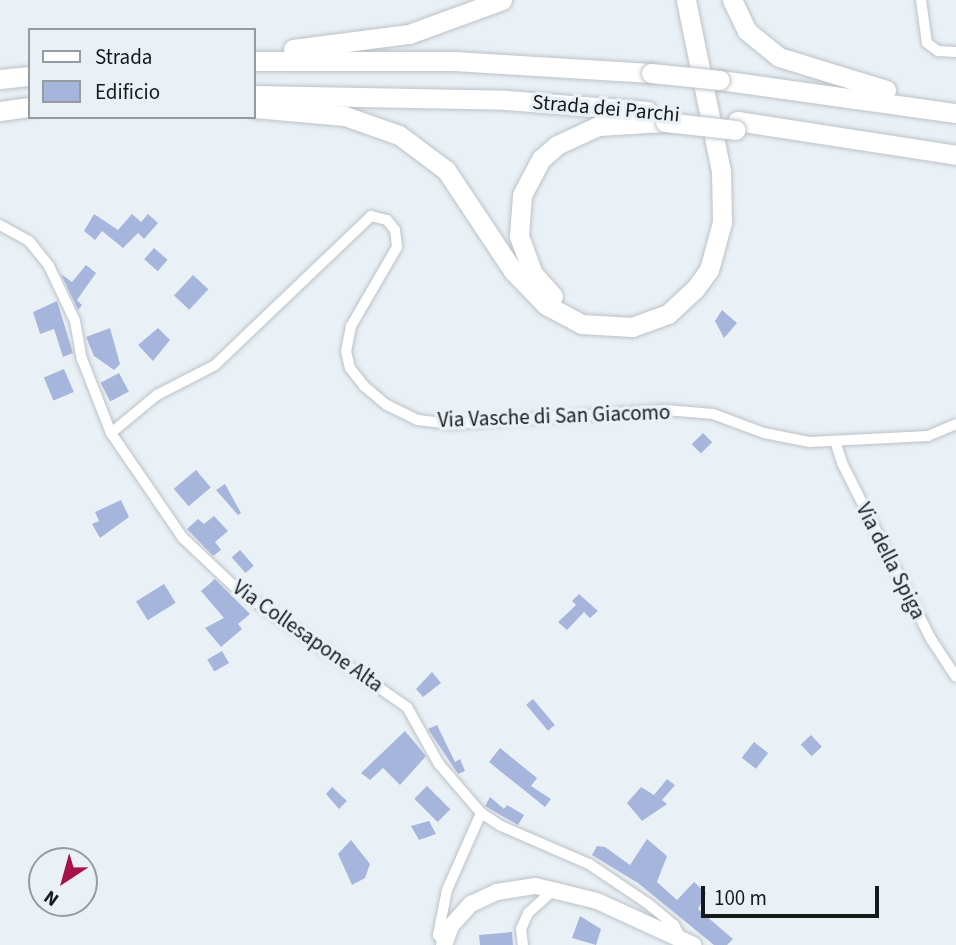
<!DOCTYPE html>
<style>
body{margin:0}
#map{position:relative;width:956px;height:945px;overflow:hidden;background:#eaf1f6;font-family:"Source Sans 3",sans-serif}
div>[style]{position:absolute}
.building>*{inset:0;background:#a6b5dc;transform-origin:0 0}
.roads{filter:drop-shadow(0 0 2px #bcc2c7) drop-shadow(0 0 2px #bcc2c7)}
.street>*{height:10px;margin:-5px;padding:0 5px;transform-origin:5px;border-radius:5px;background:#fff}
.secondary>*{height:16px;margin:-8px;padding:0 8px;transform-origin:8px;border-radius:8px;background:#fff}
.highway>*{height:19px;margin:-9.5px;padding:0 9.5px;transform-origin:9.5px;border-radius:9.5px;background:#fff}
.bridges{filter:drop-shadow(0 0 2px #bcc2c7) drop-shadow(0 0 2px #bcc2c7)}
.highway-bridge>*{height:19px;margin:-9.5px;padding:0 9.5px;transform-origin:9.5px;border-radius:9.5px;background:#fff}
span{translate:-50% -50%;white-space:nowrap;text-align:center;line-height:1.15;-webkit-text-stroke:7px #eaf1f6;paint-order:stroke}
.street-label{font-size:21px;color:#16191a}
.legend{position:absolute;left:28px;top:28px;width:228px;height:91px;box-sizing:border-box;background:#eaf1f6;border:2px solid #959b9e;margin:0;padding:9px 12px;list-style:none;font-size:21px;color:#16191a}
.legend li{display:flex;align-items:center;gap:14px;height:35px}
.legend b{width:35px;border:2px solid #959b9e}
.north{position:absolute;left:28px;top:847px;width:70px;height:70px;box-sizing:border-box;background:#eaf1f6;border:2px solid #959b9e;border-radius:50%;rotate:216deg;font-size:19px;font-weight:700;line-height:28px;text-align:center;color:#16191a}
.north::after{content:'';display:block;margin:auto;width:24px;height:32px;background:#a71248;clip-path:polygon(50% 0,100% 100%,50% 72%,0 100%)}
.scale{position:absolute;left:701px;top:886px;width:178px;height:32px;box-sizing:border-box;border:4px solid #16191a;border-top:0;padding-left:9px;font-size:21px;line-height:24px;white-space:nowrap;color:#16191a;-webkit-text-stroke:5px #eaf1f6;paint-order:stroke}
</style>
<div id="map">
<div class="building">
<i style="clip-path:polygon(94px 214px,118px 230px,132px 214px,141px 222px,148px 214px,158px 223px,144px 239px,138px 233px,123px 248px,102px 231px,95px 240px,84px 231px)"></i>
<i style="left:154px;top:248px;width:18px;height:15px;rotate:41deg"></i>
<i style="clip-path:polygon(86px 265px,96px 273px,77px 300px,82px 305px,78px 310px,61px 274px,72px 282px)"></i>
<i style="left:193px;top:275px;width:21px;height:28px;rotate:43deg"></i>
<i style="clip-path:polygon(57px 301px,73px 353px,63px 357px,54px 329px,40px 334px,33px 312px)"></i>
<i style="clip-path:polygon(722px 310px,737px 323px,724px 338px,715px 321px)"></i>
<i style="clip-path:polygon(110px 328px,120px 364px,114px 370px,94px 356px,86px 337px)"></i>
<i style="clip-path:polygon(158px 328px,170px 340px,153px 361px,138px 345px)"></i>
<i style="left:64px;top:369px;width:25px;height:22px;rotate:67deg"></i>
<i style="left:119px;top:373px;width:21px;height:21px;rotate:62deg"></i>
<i style="left:703px;top:433px;width:13px;height:16px;rotate:45deg"></i>
<i style="left:196px;top:470px;width:23px;height:29px;rotate:50deg"></i>
<i style="clip-path:polygon(225px 484px,241px 513px,238px 515px,216px 490px)"></i>
<i style="clip-path:polygon(121px 500px,129px 517px,100px 538px,92px 524px,99px 521px,95px 512px)"></i>
<i style="clip-path:polygon(214px 516px,228px 531px,215px 542px,221px 550px,213px 556px,187px 529px,198px 519px,204px 524px)"></i>
<i style="left:240px;top:550px;width:21px;height:11px;rotate:49deg"></i>
<i style="clip-path:polygon(215px 579px,250px 614px,238px 624px,242px 629px,221px 647px,205px 628px,224px 618px,201px 591px)"></i>
<i style="left:164px;top:584px;width:22px;height:33px;rotate:58deg"></i>
<i style="clip-path:polygon(579px 594px,598px 611px,590px 618px,584px 612px,567px 630px,558px 622px,576px 605px,572px 601px)"></i>
<i style="left:222px;top:651px;width:14px;height:17px;rotate:60deg"></i>
<i style="clip-path:polygon(432px 672px,441px 683px,423px 697px,416px 689px)"></i>
<i style="left:533px;top:699px;width:34px;height:9px;rotate:50deg"></i>
<i style="clip-path:polygon(437px 725px,455px 762px,460px 759px,465px 771px,458px 774px,428px 729px)"></i>
<i style="clip-path:polygon(405px 731px,426px 756px,400px 785px,383px 768px,370px 780px,361px 773px)"></i>
<i style="left:811px;top:735px;width:16px;height:14px;rotate:47deg"></i>
<i style="left:754px;top:742px;width:18px;height:20px;rotate:38deg"></i>
<i style="clip-path:polygon(500px 748px,537px 778px,531px 786px,551px 799px,545px 807px,489px 762px)"></i>
<i style="clip-path:polygon(667px 779px,675px 785px,662px 800px,667px 804px,642px 821px,627px 803px,641px 787px,654px 795px)"></i>
<i style="left:427px;top:786px;width:33px;height:18px;rotate:45deg"></i>
<i style="clip-path:polygon(332px 787px,347px 801px,339px 809px,326px 794px)"></i>
<i style="clip-path:polygon(490px 797px,504px 809px,507px 805px,524px 815px,518px 825px,485px 806px)"></i>
<i style="clip-path:polygon(429px 821px,436px 834px,419px 840px,411px 826px)"></i>
<i style="clip-path:polygon(647px 839px,667px 856px,657px 882px,677px 900px,694px 882px,706px 893px,698px 909px,733px 939px,727px 945px,714px 945px,638px 883px,592px 855px,597px 846px,605px 847px,630px 865px)"></i>
<i style="clip-path:polygon(351px 840px,370px 864px,365px 878px,352px 885px,338px 854px)"></i>
<i style="clip-path:polygon(580px 916px,601px 929px,596px 945px,572px 938px)"></i>
<i style="clip-path:polygon(512px 932px,513px 945px,480px 945px,479px 935px)"></i>
</div>
<div class="roads">
<div class="street">
<i style="left:921px;top:0;width:43px;rotate:82.1deg"></i>
<i style="left:927px;top:43px;width:14px;rotate:36deg"></i>
<i style="left:938px;top:51px;width:18px;rotate:3deg"></i>
<i style="left:0;top:225px;width:33px;rotate:29deg"></i>
<i style="left:29px;top:241px;width:32px;rotate:51deg"></i>
<i style="left:49px;top:266px;width:61px;rotate:64.7deg"></i>
<i style="left:75px;top:321px;width:39px;rotate:80deg"></i>
<i style="left:82px;top:359px;width:79px;rotate:68.6deg"></i>
<i style="left:111px;top:433px;width:127px;rotate:55.6deg"></i>
<i style="left:183px;top:538px;width:74px;rotate:43.4deg"></i>
<i style="left:237px;top:589px;width:207px;rotate:34.8deg"></i>
<i style="left:407px;top:707px;width:65px;rotate:60.7deg"></i>
<i style="left:439px;top:764px;width:65px;rotate:49.4deg"></i>
<i style="left:481px;top:813px;width:24px;rotate:33deg"></i>
<i style="left:501px;top:826px;width:96px;rotate:23.4deg"></i>
<i style="left:589px;top:864px;width:70px;rotate:33.9deg"></i>
<i style="left:647px;top:903px;width:35px;rotate:39deg"></i>
<i style="left:674px;top:925px;width:13px;rotate:63deg"></i>
<i style="left:111px;top:433px;width:60px;rotate:-39.6deg"></i>
<i style="left:157px;top:395px;width:65px;rotate:-27.3deg"></i>
<i style="left:215px;top:365px;width:216px;rotate:-43.7deg"></i>
<i style="left:371px;top:216px;width:16px;rotate:14deg"></i>
<i style="left:387px;top:220px;width:13px;rotate:51deg"></i>
<i style="left:395px;top:230px;width:17px;rotate:83deg"></i>
<i style="left:397px;top:247px;width:91px;rotate:120.2deg"></i>
<i style="left:351px;top:326px;width:25px;rotate:101deg"></i>
<i style="left:346px;top:351px;width:17px;rotate:77deg"></i>
<i style="left:350px;top:368px;width:23px;rotate:52deg"></i>
<i style="left:364px;top:386px;width:30px;rotate:40deg"></i>
<i style="left:387px;top:405px;width:34px;rotate:26deg"></i>
<i style="left:418px;top:420px;width:31px;rotate:7deg"></i>
<i style="left:449px;top:424px;width:217px;rotate:-3.7deg"></i>
<i style="left:666px;top:410px;width:47px;rotate:4.9deg"></i>
<i style="left:713px;top:414px;width:54px;rotate:20.4deg"></i>
<i style="left:764px;top:433px;width:47px;rotate:11.1deg"></i>
<i style="left:810px;top:442px;width:118px;rotate:-2.9deg"></i>
<i style="left:928px;top:436px;width:30px;rotate:-23deg"></i>
<i style="left:835px;top:441px;width:23px;rotate:72deg"></i>
<i style="left:842px;top:463px;width:197px;rotate:63.2deg"></i>
<i style="left:931px;top:639px;width:45px;rotate:56.7deg"></i>
<i style="left:446px;top:945px;width:13px;rotate:-129deg"></i>
<i style="left:438px;top:935px;width:46px;rotate:-78.7deg"></i>
<i style="left:447px;top:890px;width:84px;rotate:-66.2deg"></i>
<i style="left:523px;top:945px;width:16px;rotate:-97deg"></i>
<i style="left:521px;top:929px;width:17px;rotate:-66deg"></i>
<i style="left:528px;top:913px;width:36px;rotate:-42deg"></i>
</div>
<div class="secondary">
<i style="left:444px;top:945px;width:20px;rotate:-70deg"></i>
<i style="left:451px;top:926px;width:30px;rotate:-48deg"></i>
<i style="left:471px;top:904px;width:29px;rotate:-25deg"></i>
<i style="left:497px;top:892px;width:39px;rotate:-9deg"></i>
<i style="left:536px;top:886px;width:63px;rotate:13.8deg"></i>
<i style="left:597px;top:901px;width:106px;rotate:24.6deg"></i>
</div>
<div class="highway">
<i style="left:732px;top:0;width:34px;rotate:64deg"></i>
<i style="left:747px;top:31px;width:41px;rotate:39.1deg"></i>
<i style="left:779px;top:57px;width:112px;rotate:17.1deg"></i>
<i style="left:293px;top:49px;width:117px;rotate:-7.4deg"></i>
<i style="left:409px;top:34px;width:99px;rotate:-20.1deg"></i>
<i style="left:254px;top:61px;width:200px"></i>
<i style="left:454px;top:61px;width:197px;rotate:3.5deg"></i>
<i style="left:0;top:79px;width:30px;rotate:-6deg"></i>
<i style="left:720px;top:80px;width:238px;rotate:8deg"></i>
<i style="left:254px;top:95px;width:252px;rotate:1.1deg"></i>
<i style="left:506px;top:100px;width:142px;rotate:4.4deg"></i>
<i style="left:254px;top:108px;width:91px;rotate:5deg"></i>
<i style="left:345px;top:116px;width:57px;rotate:19.4deg"></i>
<i style="left:399px;top:135px;width:59px;rotate:36.7deg"></i>
<i style="left:446px;top:170px;width:121px;rotate:56.4deg"></i>
<i style="left:513px;top:271px;width:47px;rotate:45.9deg"></i>
<i style="left:546px;top:305px;width:40px;rotate:28deg"></i>
<i style="left:581px;top:324px;width:51px;rotate:3.4deg"></i>
<i style="left:632px;top:327px;width:38px;rotate:-20deg"></i>
<i style="left:668px;top:314px;width:37px;rotate:-43deg"></i>
<i style="left:695px;top:289px;width:24px;rotate:-54deg"></i>
<i style="left:709px;top:270px;width:50px;rotate:-74.8deg"></i>
<i style="left:722px;top:222px;width:51px;rotate:-91.1deg"></i>
<i style="left:721px;top:171px;width:175px;rotate:-101.6deg"></i>
<i style="left:0;top:111px;width:30px;rotate:-8deg"></i>
<i style="left:737px;top:121px;width:222px;rotate:8.8deg"></i>
<i style="left:553px;top:296px;width:30px;rotate:-132deg"></i>
<i style="left:533px;top:274px;width:40px;rotate:-110.2deg"></i>
<i style="left:519px;top:236px;width:41px;rotate:-85.8deg"></i>
<i style="left:522px;top:195px;width:41px;rotate:-62.2deg"></i>
<i style="left:541px;top:159px;width:21px;rotate:-41deg"></i>
<i style="left:557px;top:145px;width:45px;rotate:-24.9deg"></i>
<i style="left:598px;top:126px;width:67px;rotate:-3.4deg"></i>
</div>
</div>
<div class="bridges">
<div class="highway-bridge">
<i style="left:651px;top:73px;width:69px;rotate:5.8deg"></i>
<i style="left:665px;top:122px;width:71px;rotate:6.4deg"></i>
</div>
</div>
<div class="street-label">
<span style="left:606px;top:108px;rotate:5deg">Strada dei Parchi</span>
<span style="left:554px;top:416px;rotate:-2deg">Via Vasche di San Giacomo</span>
<span style="left:891px;top:561px;rotate:63deg">Via della Spiga</span>
<span style="left:308px;top:636px;rotate:35deg">Via Collesapone Alta</span>
</div>
<ul class="legend">
<li><b style="height:9px;background:#fff"></b>Strada</li>
<li><b style="height:19px;background:#a6b5dc"></b>Edificio</li>
</ul>
<div class="north">N</div>
<div class="scale">100 m</div>
</div>
